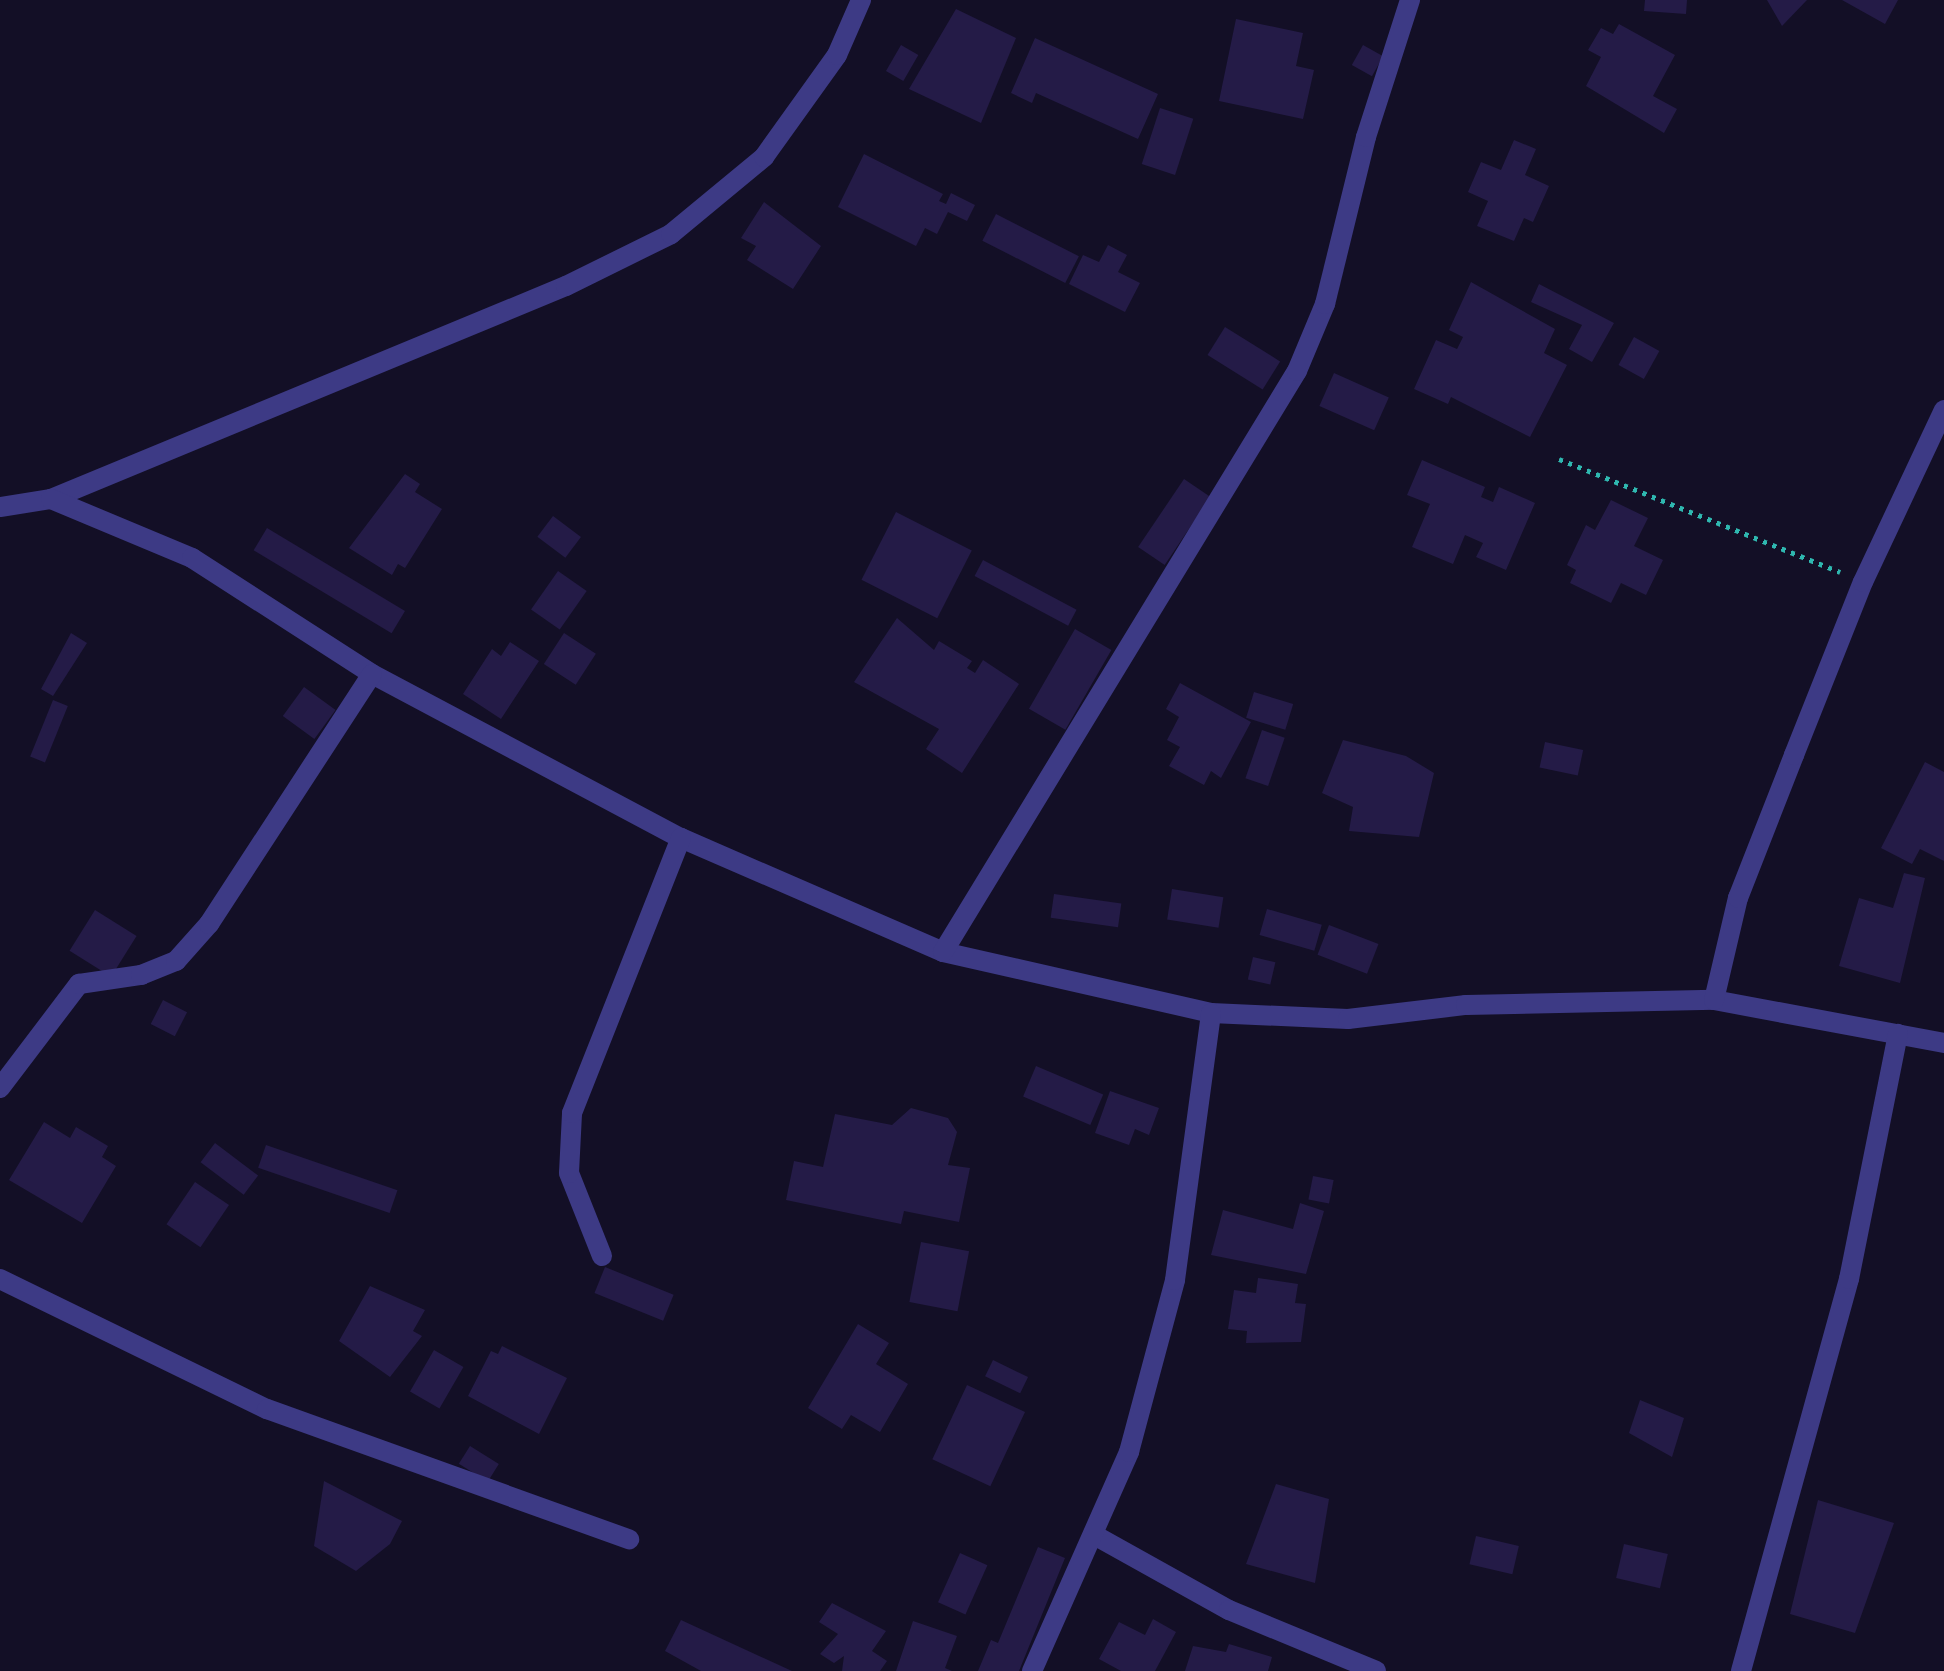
<!DOCTYPE html>
<style>
body{margin:0}
#map{position:relative;width:1944px;height:1671px;overflow:hidden;background:#130f26;font-family:Lato,sans-serif}
div>[style]{position:absolute}
.building>*{inset:0;background:#241b47;transform-origin:0 0}
.path>*{height:5px;margin-top:-2.5px;transform-origin:0;background:repeating-linear-gradient(90deg,#2fb8b0 0 4px,transparent 0 10px)}
.street>*{height:20px;margin:-10px;padding:0 10px;transform-origin:10px;border-radius:10px;background:#3d3a85}
span{translate:-50% -50%;white-space:nowrap;text-align:center;line-height:1.15;-webkit-text-stroke:8px #130f26;paint-order:stroke}
</style>
<div id="map">
<div class="building">
<i style="clip-path:polygon(1645px 0,1687px 0,1686px 14px,1644px 11px)"></i>
<i style="clip-path:polygon(1767px 0,1807px 0,1782px 26px)"></i>
<i style="clip-path:polygon(1842px 0,1898px 0,1885px 24px)"></i>
<i style="clip-path:polygon(956px 9px,1016px 38px,981px 123px,909px 89px)"></i>
<i style="clip-path:polygon(1236px 19px,1303px 33px,1296px 66px,1314px 70px,1303px 119px,1219px 101px)"></i>
<i style="clip-path:polygon(1619px 24px,1675px 55px,1653px 96px,1677px 109px,1664px 133px,1586px 86px,1601px 57px,1588px 50px,1601px 28px,1613px 34px)"></i>
<i style="clip-path:polygon(1035px 38px,1158px 94px,1138px 139px,1036px 93px,1032px 103px,1011px 93px)"></i>
<i style="left:901px;top:45px;width:20px;height:30px;rotate:30deg"></i>
<i style="left:1363px;top:45px;width:23px;height:23px;rotate:29deg"></i>
<i style="left:1160px;top:108px;width:35px;height:59px;rotate:18deg"></i>
<i style="clip-path:polygon(1514px 140px,1536px 149px,1525px 175px,1549px 186px,1533px 222px,1524px 218px,1514px 241px,1477px 226px,1488px 201px,1468px 192px,1481px 162px,1501px 170px)"></i>
<i style="clip-path:polygon(864px 154px,943px 194px,939px 201px,946px 204px,951px 193px,975px 205px,967px 221px,948px 212px,937px 234px,925px 228px,916px 246px,838px 207px)"></i>
<i style="clip-path:polygon(764px 202px,821px 246px,793px 289px,747px 260px,756px 246px,741px 238px)"></i>
<i style="left:996px;top:214px;width:93px;height:30px;rotate:27deg"></i>
<i style="clip-path:polygon(1108px 245px,1127px 255px,1118px 272px,1140px 283px,1125px 312px,1069px 284px,1083px 255px,1099px 262px)"></i>
<i style="clip-path:polygon(1471px 282px,1555px 329px,1544px 353px,1567px 365px,1530px 437px,1451px 397px,1448px 404px,1414px 389px,1436px 340px,1457px 349px,1463px 337px,1449px 330px)"></i>
<i style="clip-path:polygon(1539px 284px,1614px 323px,1592px 362px,1569px 349px,1582px 325px,1531px 302px)"></i>
<i style="left:1225px;top:327px;width:65px;height:33px;rotate:32deg"></i>
<i style="left:1634px;top:337px;width:29px;height:32px;rotate:29deg"></i>
<i style="left:1334px;top:373px;width:60px;height:36px;rotate:24deg"></i>
<i style="clip-path:polygon(1422px 460px,1485px 487px,1481px 497px,1493px 502px,1499px 487px,1535px 503px,1506px 570px,1476px 557px,1483px 543px,1465px 535px,1453px 564px,1412px 547px,1430px 504px,1407px 495px)"></i>
<i style="clip-path:polygon(405px 474px,420px 484px,415px 492px,442px 509px,405px 568px,398px 564px,392px 575px,349px 548px)"></i>
<i style="left:1184px;top:479px;width:32px;height:82px;rotate:34deg"></i>
<i style="clip-path:polygon(1611px 500px,1648px 518px,1634px 546px,1663px 560px,1646px 595px,1621px 583px,1611px 603px,1570px 583px,1576px 570px,1567px 565px,1586px 525px,1595px 530px)"></i>
<i style="left:896px;top:512px;width:85px;height:76px;rotate:27deg"></i>
<i style="left:553px;top:516px;width:35px;height:26px;rotate:37deg"></i>
<i style="left:267px;top:528px;width:161px;height:26px;rotate:31deg"></i>
<i style="left:983px;top:560px;width:106px;height:18px;rotate:28deg"></i>
<i style="left:558px;top:571px;width:35px;height:47px;rotate:35deg"></i>
<i style="clip-path:polygon(897px 618px,934px 650px,939px 641px,972px 661px,967px 668px,975px 673px,983px 660px,1019px 684px,962px 773px,926px 749px,939px 729px,854px 682px)"></i>
<i style="left:1075px;top:629px;width:42px;height:92px;rotate:30deg"></i>
<i style="clip-path:polygon(71px 633px,87px 643px,53px 696px,41px 689px)"></i>
<i style="left:564px;top:633px;width:38px;height:37px;rotate:33deg"></i>
<i style="clip-path:polygon(510px 642px,539px 661px,501px 719px,463px 694px,492px 649px,501px 656px)"></i>
<i style="clip-path:polygon(1180px 683px,1251px 722px,1221px 778px,1211px 771px,1204px 785px,1169px 766px,1180px 747px,1167px 740px,1179px 717px,1166px 709px)"></i>
<i style="left:304px;top:687px;width:39px;height:36px;rotate:36deg"></i>
<i style="left:1254px;top:692px;width:41px;height:27px;rotate:17deg"></i>
<i style="left:53px;top:700px;width:16px;height:61px;rotate:22deg"></i>
<i style="left:1262px;top:730px;width:24px;height:51px;rotate:19deg"></i>
<i style="clip-path:polygon(1343px 740px,1406px 756px,1434px 773px,1419px 837px,1349px 831px,1353px 807px,1322px 793px)"></i>
<i style="left:1545px;top:742px;width:39px;height:26px;rotate:12deg"></i>
<i style="clip-path:polygon(1925px 762px,1944px 772px,1944px 861px,1920px 849px,1912px 864px,1881px 848px)"></i>
<i style="clip-path:polygon(1904px 873px,1925px 878px,1900px 983px,1839px 966px,1859px 898px,1893px 908px)"></i>
<i style="left:1172px;top:889px;width:52px;height:31px;rotate:9deg"></i>
<i style="left:1054px;top:894px;width:68px;height:24px;rotate:8deg"></i>
<i style="left:1267px;top:909px;width:57px;height:27px;rotate:16deg"></i>
<i style="left:95px;top:910px;width:49px;height:48px;rotate:32deg"></i>
<i style="left:1329px;top:925px;width:53px;height:32px;rotate:21deg"></i>
<i style="left:1253px;top:957px;width:23px;height:23px;rotate:13deg"></i>
<i style="left:163px;top:1000px;width:27px;height:27px;rotate:27deg"></i>
<i style="left:1036px;top:1066px;width:73px;height:33px;rotate:23deg"></i>
<i style="clip-path:polygon(1110px 1091px,1159px 1108px,1149px 1135px,1135px 1129px,1129px 1145px,1095px 1133px)"></i>
<i style="clip-path:polygon(911px 1108px,948px 1118px,957px 1132px,948px 1165px,970px 1168px,959px 1222px,904px 1211px,901px 1224px,786px 1200px,794px 1161px,823px 1167px,835px 1114px,892px 1125px)"></i>
<i style="clip-path:polygon(44px 1122px,70px 1138px,76px 1127px,108px 1146px,102px 1157px,116px 1166px,82px 1223px,9px 1180px)"></i>
<i style="left:215px;top:1143px;width:54px;height:24px;rotate:37deg"></i>
<i style="left:266px;top:1145px;width:139px;height:24px;rotate:19deg"></i>
<i style="left:1313px;top:1176px;width:21px;height:24px;rotate:11deg"></i>
<i style="left:195px;top:1182px;width:41px;height:51px;rotate:34deg"></i>
<i style="clip-path:polygon(1300px 1203px,1324px 1211px,1306px 1274px,1211px 1255px,1223px 1210px,1293px 1229px)"></i>
<i style="left:921px;top:1242px;width:49px;height:61px;rotate:11deg"></i>
<i style="left:605px;top:1267px;width:74px;height:28px;rotate:22deg"></i>
<i style="clip-path:polygon(1258px 1278px,1298px 1284px,1295px 1303px,1306px 1304px,1301px 1342px,1246px 1343px,1247px 1331px,1228px 1329px,1234px 1290px,1256px 1293px)"></i>
<i style="clip-path:polygon(370px 1286px,425px 1310px,413px 1331px,422px 1336px,390px 1377px,339px 1341px)"></i>
<i style="clip-path:polygon(858px 1324px,889px 1343px,876px 1364px,908px 1384px,880px 1432px,851px 1415px,842px 1429px,808px 1408px)"></i>
<i style="clip-path:polygon(502px 1346px,567px 1378px,539px 1434px,468px 1396px,491px 1351px,498px 1354px)"></i>
<i style="left:434px;top:1350px;width:34px;height:48px;rotate:30deg"></i>
<i style="left:993px;top:1360px;width:39px;height:18px;rotate:26deg"></i>
<i style="left:967px;top:1385px;width:64px;height:82px;rotate:25deg"></i>
<i style="clip-path:polygon(1640px 1400px,1684px 1418px,1672px 1457px,1629px 1433px)"></i>
<i style="left:470px;top:1446px;width:34px;height:21px;rotate:32deg"></i>
<i style="clip-path:polygon(324px 1481px,402px 1521px,390px 1544px,356px 1571px,314px 1546px)"></i>
<i style="clip-path:polygon(1276px 1484px,1329px 1499px,1315px 1583px,1246px 1564px)"></i>
<i style="clip-path:polygon(1818px 1500px,1894px 1523px,1855px 1633px,1790px 1614px)"></i>
<i style="left:1476px;top:1536px;width:44px;height:29px;rotate:13deg"></i>
<i style="left:1624px;top:1544px;width:45px;height:35px;rotate:13deg"></i>
<i style="clip-path:polygon(1038px 1547px,1065px 1558px,1019px 1671px,978px 1671px,991px 1640px,998px 1643px)"></i>
<i style="left:960px;top:1553px;width:30px;height:54px;rotate:24deg"></i>
<i style="clip-path:polygon(832px 1603px,886px 1631px,872px 1651px,887px 1661px,880px 1671px,842px 1671px,844px 1656px,834px 1663px,820px 1654px,838px 1634px,819px 1622px)"></i>
<i style="clip-path:polygon(1153px 1619px,1176px 1632px,1155px 1671px,1121px 1671px,1099px 1659px,1119px 1622px,1145px 1635px)"></i>
<i style="clip-path:polygon(681px 1620px,792px 1671px,701px 1671px,665px 1651px)"></i>
<i style="clip-path:polygon(913px 1621px,957px 1636px,945px 1668px,952px 1671px,896px 1671px)"></i>
<i style="clip-path:polygon(1229px 1644px,1272px 1657px,1268px 1671px,1185px 1671px,1193px 1646px,1226px 1652px)"></i>
</div>
<div class="path">
<i style="left:1559px;top:459px;width:303px;rotate:21.9deg"></i>
</div>
<div class="street">
<i style="left:51px;top:499px;width:557px;rotate:-22.47deg"></i>
<i style="left:566px;top:286px;width:117px;rotate:-26.3deg"></i>
<i style="left:671px;top:234px;width:121px;rotate:-39.6deg"></i>
<i style="left:764px;top:157px;width:125px;rotate:-54.4deg"></i>
<i style="left:837px;top:55px;width:60px;rotate:-66.4deg"></i>
<i style="left:0;top:507px;width:52px;rotate:-8.9deg"></i>
<i style="left:51px;top:499px;width:153px;rotate:22.7deg"></i>
<i style="left:192px;top:558px;width:214px;rotate:32.8deg"></i>
<i style="left:372px;top:674px;width:350px;rotate:28deg"></i>
<i style="left:681px;top:838px;width:286px;rotate:23.5deg"></i>
<i style="left:943px;top:952px;width:275px;rotate:12.8deg"></i>
<i style="left:1211px;top:1013px;width:137px;rotate:2.5deg"></i>
<i style="left:1348px;top:1019px;width:119px;rotate:-6.8deg"></i>
<i style="left:1466px;top:1005px;width:248px;rotate:-1.2deg"></i>
<i style="left:1714px;top:1000px;width:234px;rotate:10.6deg"></i>
<i style="left:943px;top:952px;width:680px;rotate:-58.65deg"></i>
<i style="left:1297px;top:371px;width:73px;rotate:-67.3deg"></i>
<i style="left:1325px;top:304px;width:172px;rotate:-76.2deg"></i>
<i style="left:1366px;top:137px;width:144px;rotate:-72.2deg"></i>
<i style="left:1714px;top:1000px;width:105px;rotate:-76.8deg"></i>
<i style="left:1738px;top:898px;width:154px;rotate:-68.6deg"></i>
<i style="left:1794px;top:755px;width:186px;rotate:-68.3deg"></i>
<i style="left:1863px;top:582px;width:190px;rotate:-64.8deg"></i>
<i style="left:0;top:1088px;width:131px;rotate:-52.8deg"></i>
<i style="left:79px;top:984px;width:63px;rotate:-8.3deg"></i>
<i style="left:141px;top:975px;width:38px;rotate:-22deg"></i>
<i style="left:176px;top:961px;width:50px;rotate:-48.3deg"></i>
<i style="left:209px;top:924px;width:298px;rotate:-56.9deg"></i>
<i style="left:602px;top:1256px;width:89px;rotate:-111.7deg"></i>
<i style="left:569px;top:1173px;width:60px;rotate:-87.1deg"></i>
<i style="left:572px;top:1113px;width:296px;rotate:-68.4deg"></i>
<i style="left:0;top:1279px;width:297px;rotate:26deg"></i>
<i style="left:267px;top:1409px;width:385px;rotate:19.8deg"></i>
<i style="left:1096px;top:1536px;width:152px;rotate:29.1deg"></i>
<i style="left:1229px;top:1610px;width:159px;rotate:22.5deg"></i>
<i style="left:1032px;top:1671px;width:240px;rotate:-66.1deg"></i>
<i style="left:1129px;top:1452px;width:178px;rotate:-75deg"></i>
<i style="left:1175px;top:1280px;width:269px;rotate:-82.3deg"></i>
<i style="left:1741px;top:1671px;width:407px;rotate:-74.6deg"></i>
<i style="left:1849px;top:1279px;width:250px;rotate:-78.7deg"></i>
</div>
</div>
